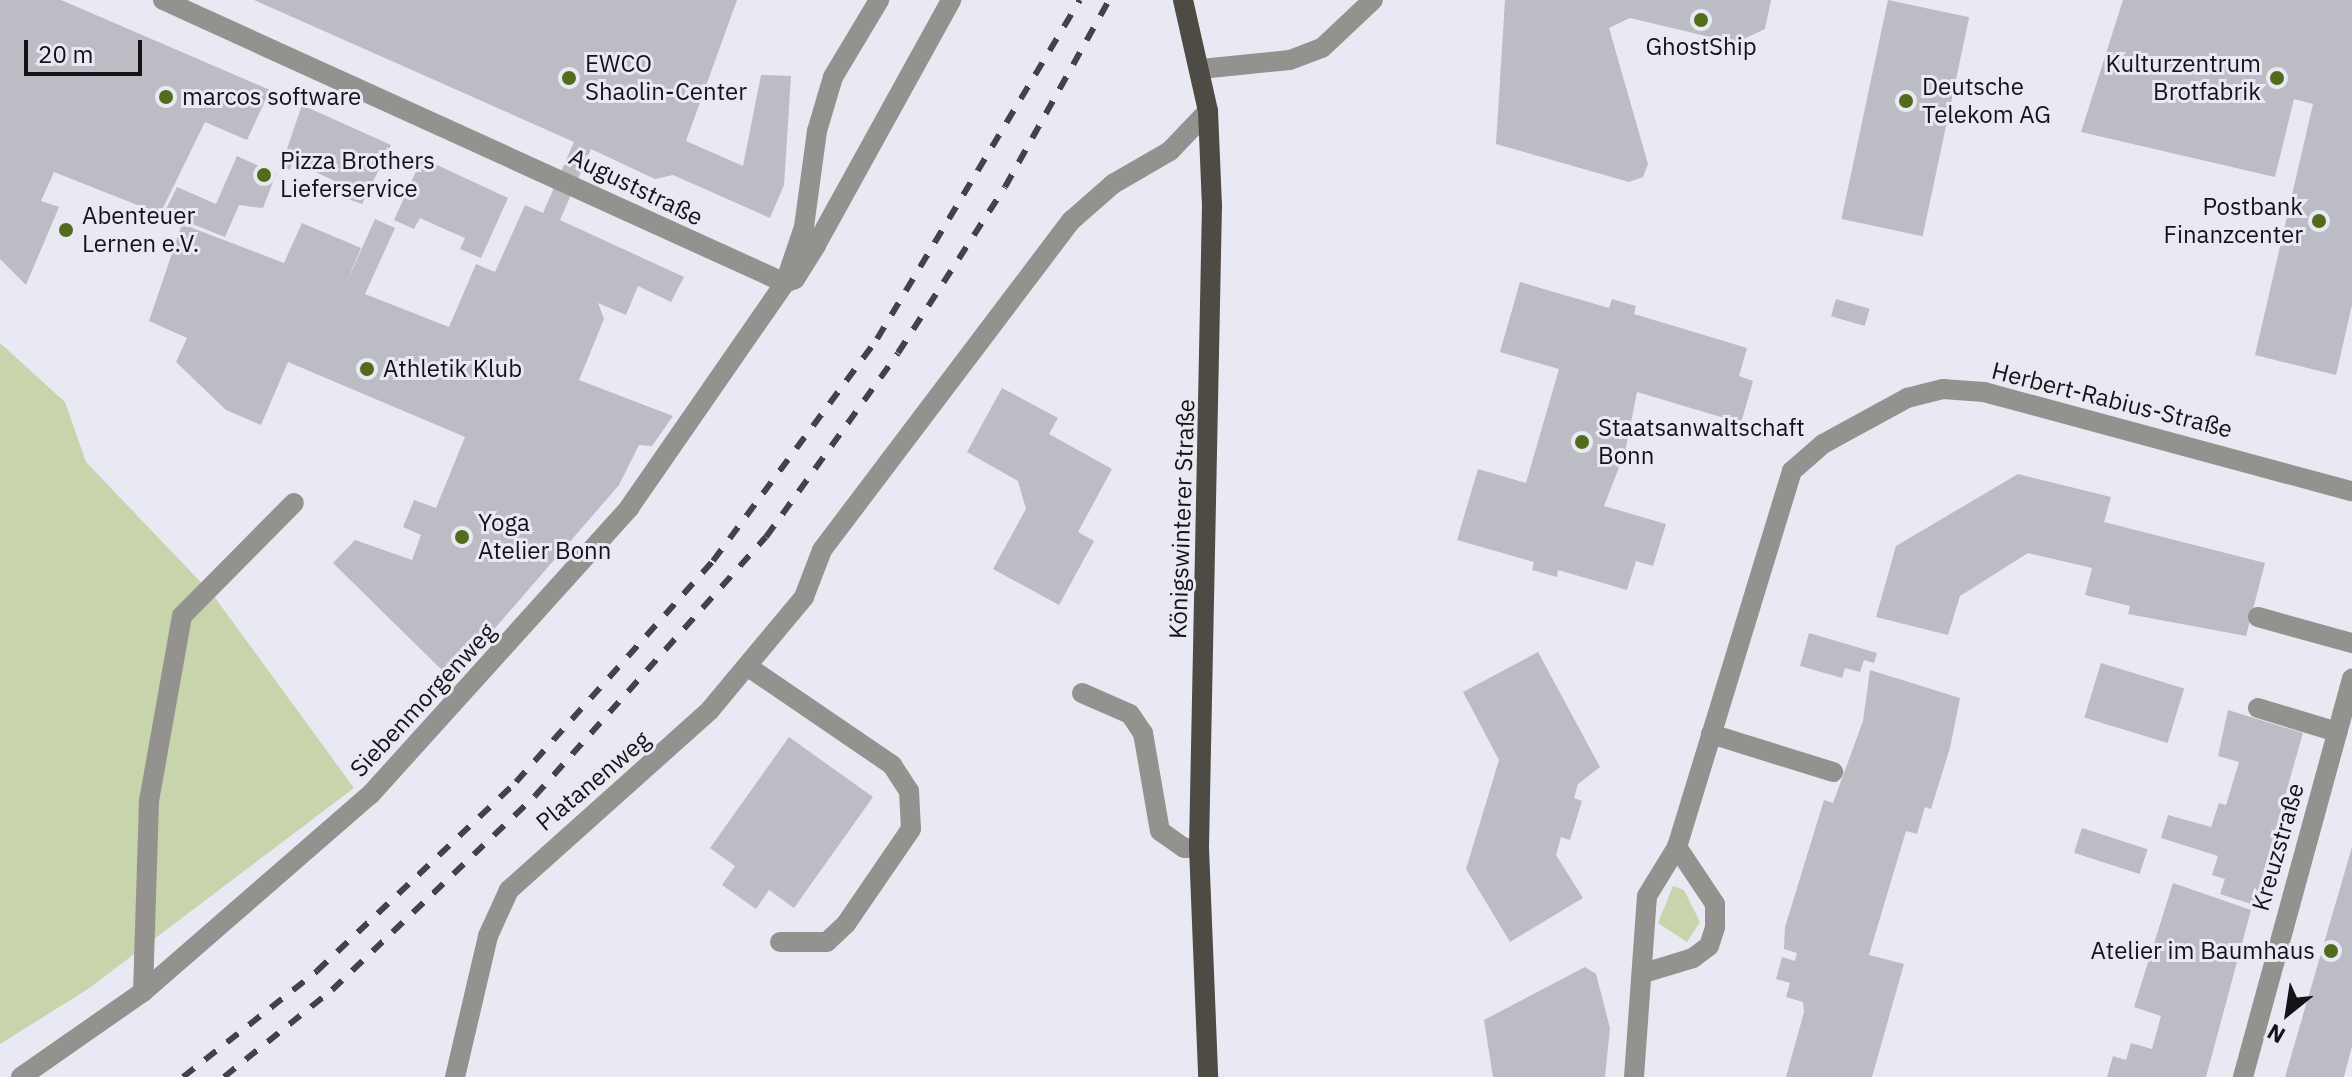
<!DOCTYPE html>
<meta charset="utf-8">
<style>
body{margin:0}
#map{position:relative;width:2352px;height:1077px;overflow:hidden;background:#e9e9f3;font-family:"IBM Plex Sans",sans-serif}
div>[style]{position:absolute}
.green>*{inset:0;background:#c7d4ac}
.building>*{inset:0;background:#bcbcc5;transform-origin:0 0}
.minor>*{height:20px;margin:-10px;padding:0 10px;transform-origin:10px;border-radius:10px;background:#94928e}
.major>*{height:20px;margin:-10px;padding:0 10px;transform-origin:10px;border-radius:10px;background:#4e4b45}
.rail>*{height:6px;margin-top:-3px;transform-origin:0;background:repeating-linear-gradient(90deg,#434347 0 14px,transparent 0 28px)}
.dots>*{width:22px;height:22px;translate:-50% -50%;box-sizing:border-box;border:4px solid #e9e9f3;border-radius:50%}
span{translate:-50% -50%;white-space:nowrap;text-align:center;line-height:1.15;-webkit-text-stroke:6px #e9e9f3;paint-order:stroke}
.poi-label{font-size:24px;color:#141417}
.left{translate:0 -50%;text-align:left}
.right{translate:-100% -50%;text-align:right}
.street-label{font-size:24px;color:#141417}
.north{position:absolute;left:2248px;top:973px;width:80px;height:80px;-webkit-text-stroke:6px #e9e9f3;paint-order:stroke;rotate:210deg;font-size:22px;font-weight:700;line-height:32px;text-align:center;color:#141417}
.north::after{content:'';display:block;margin:auto;width:28px;height:36px;background:#141417;clip-path:polygon(50% 0,100% 100%,50% 72%,0 100%)}
.scale{position:absolute;left:24px;top:40px;width:118px;height:36px;box-sizing:border-box;border:4px solid #141417;border-top:0;padding-left:10px;font-size:24px;line-height:28px;white-space:nowrap;color:#141417;-webkit-text-stroke:6px #e9e9f3;paint-order:stroke}
</style>
<div id="map">
<div class="green">
<i style="clip-path:polygon(0 343px,65px 402px,86px 462px,213px 595px,354px 788px,88px 989px,0 1044px)"></i>
<i style="clip-path:polygon(1673px 886px,1684px 890px,1700px 922px,1687px 942px,1658px 923px)"></i>
</div>
<div class="building">
<i style="clip-path:polygon(0 0,61px 0,270px 90px,247px 140px,205px 122px,160px 214px,54px 172px,41px 201px,59px 207px,26px 285px,0 259px)"></i>
<i style="clip-path:polygon(254px 0,737px 0,686px 141px,743px 166px,761px 75px,791px 76px,784px 185px,770px 218px,673px 175px,655px 179px,591px 149px,560px 220px,684px 277px,671px 302px,638px 286px,626px 315px,598px 303px,604px 319px,579px 380px,673px 416px,652px 446px,639px 445px,619px 485px,451px 679px,333px 563px,355px 540px,412px 560px,421px 535px,403px 527px,414px 500px,436px 508px,465px 437px,288px 362px,261px 425px,226px 410px,176px 362px,187px 338px,149px 321px,182px 224px,284px 263px,302px 223px,361px 248px,345px 286px,375px 219px,395px 228px,365px 294px,449px 327px,476px 264px,495px 272px,525px 205px,543px 213px,574px 142px)"></i>
<i style="clip-path:polygon(1505px 0,1771px 0,1765px 29px,1735px 43px,1630px 18px,1609px 28px,1648px 164px,1643px 177px,1629px 182px,1496px 144px)"></i>
<i style="left:1888px;top:0;width:83px;height:224px;rotate:12deg"></i>
<i style="clip-path:polygon(2123px 0,2352px 0,2352px 305px,2336px 375px,2255px 355px,2313px 104px,2294px 99px,2275px 177px,2081px 132px)"></i>
<i style="clip-path:polygon(302px 105px,391px 145px,362px 204px,342px 197px,347px 187px,293px 161px,290px 170px,281px 166px)"></i>
<i style="clip-path:polygon(237px 156px,276px 174px,263px 208px,239px 205px,225px 237px,164px 213px,177px 187px,216px 204px)"></i>
<i style="clip-path:polygon(422px 158px,508px 198px,481px 258px,460px 249px,465px 238px,442px 228px,420px 218px,414px 229px,394px 220px)"></i>
<i style="clip-path:polygon(1520px 282px,1609px 308px,1612px 299px,1636px 306px,1634px 314px,1747px 348px,1739px 376px,1753px 381px,1741px 423px,1637px 392px,1625px 452px,1604px 506px,1666px 524px,1653px 566px,1636px 561px,1627px 590px,1558px 570px,1557px 577px,1532px 570px,1534px 562px,1457px 540px,1478px 469px,1526px 483px,1559px 369px,1500px 352px)"></i>
<i style="left:1836px;top:299px;width:35px;height:18px;rotate:16deg"></i>
<i style="clip-path:polygon(1002px 388px,1058px 418px,1049px 434px,1112px 469px,1078px 532px,1094px 541px,1059px 605px,993px 569px,1026px 509px,1018px 481px,967px 452px)"></i>
<i style="clip-path:polygon(2018px 474px,2111px 497px,2104px 522px,2265px 563px,2246px 636px,2128px 614px,2130px 606px,2085px 595px,2092px 568px,2028px 553px,1960px 596px,1948px 635px,1876px 617px,1896px 546px)"></i>
<i style="clip-path:polygon(1809px 633px,1877px 653px,1874px 663px,1864px 660px,1860px 672px,1845px 668px,1842px 678px,1800px 666px)"></i>
<i style="clip-path:polygon(1538px 652px,1600px 767px,1578px 784px,1574px 798px,1582px 801px,1570px 840px,1561px 837px,1556px 855px,1583px 898px,1510px 942px,1466px 869px,1499px 760px,1463px 692px)"></i>
<i style="left:2101px;top:663px;width:87px;height:57px;rotate:17deg"></i>
<i style="clip-path:polygon(1870px 670px,1960px 698px,1950px 748px,1931px 809px,1925px 807px,1917px 834px,1906px 831px,1869px 955px,1904px 964px,1872px 1077px,1786px 1077px,1804px 1012px,1803px 1002px,1786px 997px,1790px 983px,1776px 979px,1782px 957px,1795px 961px,1797px 953px,1784px 949px,1785px 927px,1824px 800px,1833px 803px,1863px 721px)"></i>
<i style="clip-path:polygon(2228px 710px,2303px 733px,2254px 905px,2220px 894px,2225px 879px,2212px 875px,2218px 856px,2161px 838px,2168px 815px,2211px 827px,2219px 803px,2226px 805px,2239px 762px,2218px 756px)"></i>
<i style="clip-path:polygon(789px 737px,873px 797px,794px 908px,769px 890px,756px 909px,722px 885px,735px 866px,710px 848px)"></i>
<i style="left:2082px;top:828px;width:69px;height:26px;rotate:18deg"></i>
<i style="clip-path:polygon(2352px 847px,2352px 1046px,2344px 1077px,2285px 1077px)"></i>
<i style="clip-path:polygon(2173px 883px,2251px 910px,2206px 1077px,2107px 1077px,2113px 1056px,2126px 1060px,2131px 1043px,2152px 1049px,2161px 1016px,2134px 1007px)"></i>
<i style="clip-path:polygon(1585px 967px,1596px 974px,1610px 1028px,1605px 1077px,1493px 1077px,1484px 1020px)"></i>
</div>
<div class="minor">
<i style="left:163px;top:0;width:683px;rotate:24.46deg"></i>
<i style="left:785px;top:283px;width:11px;rotate:-22deg"></i>
<i style="left:795px;top:279px;width:40px;rotate:-58deg"></i>
<i style="left:816px;top:245px;width:280px;rotate:-61.1deg"></i>
<i style="left:1201px;top:69px;width:89px;rotate:-5.8deg"></i>
<i style="left:1290px;top:60px;width:34px;rotate:-21deg"></i>
<i style="left:1322px;top:48px;width:70px;rotate:-43.3deg"></i>
<i style="left:2258px;top:617px;width:98px;rotate:15.5deg"></i>
<i style="left:747px;top:666px;width:176px;rotate:34.3deg"></i>
<i style="left:892px;top:765px;width:31px;rotate:57deg"></i>
<i style="left:909px;top:791px;width:38px;rotate:87deg"></i>
<i style="left:911px;top:829px;width:115px;rotate:124.4deg"></i>
<i style="left:846px;top:924px;width:26px;rotate:137deg"></i>
<i style="left:827px;top:942px;width:47px;rotate:180deg"></i>
<i style="left:1082px;top:693px;width:52px;rotate:23.6deg"></i>
<i style="left:1130px;top:714px;width:23px;rotate:56deg"></i>
<i style="left:1143px;top:733px;width:99px;rotate:80.2deg"></i>
<i style="left:1160px;top:831px;width:29px;rotate:35deg"></i>
<i style="left:1184px;top:848px;width:15px"></i>
<i style="left:2258px;top:708px;width:83px;rotate:16.9deg"></i>
<i style="left:1711px;top:734px;width:128px;rotate:17.3deg"></i>
<i style="left:1644px;top:973px;width:51px;rotate:-17deg"></i>
<i style="left:1693px;top:958px;width:20px;rotate:-37deg"></i>
<i style="left:1709px;top:946px;width:20px;rotate:-72deg"></i>
<i style="left:1715px;top:927px;width:23px;rotate:-90deg"></i>
<i style="left:1715px;top:904px;width:69px;rotate:-123.7deg"></i>
<i style="left:143px;top:992px;width:191px;rotate:-88.2deg"></i>
<i style="left:149px;top:801px;width:188px;rotate:-79.9deg"></i>
<i style="left:182px;top:616px;width:159px;rotate:-45.3deg"></i>
<i style="left:21px;top:1077px;width:149px;rotate:-34.9deg"></i>
<i style="left:143px;top:992px;width:301px;rotate:-41deg"></i>
<i style="left:370px;top:795px;width:387px;rotate:-47.9deg"></i>
<i style="left:629px;top:508px;width:274px;rotate:-55.3deg"></i>
<i style="left:785px;top:283px;width:59px;rotate:-71.3deg"></i>
<i style="left:804px;top:227px;width:97px;rotate:-82.3deg"></i>
<i style="left:817px;top:131px;width:56px;rotate:-73.5deg"></i>
<i style="left:833px;top:77px;width:90px;rotate:-59.1deg"></i>
<i style="left:455px;top:1077px;width:145px;rotate:-76.8deg"></i>
<i style="left:488px;top:936px;width:51px;rotate:-65.5deg"></i>
<i style="left:509px;top:890px;width:270px;rotate:-41.8deg"></i>
<i style="left:710px;top:710px;width:147px;rotate:-50.2deg"></i>
<i style="left:804px;top:597px;width:50px;rotate:-69deg"></i>
<i style="left:822px;top:550px;width:414px;rotate:-52.9deg"></i>
<i style="left:1072px;top:220px;width:55px;rotate:-41.3deg"></i>
<i style="left:1113px;top:184px;width:66px;rotate:-30.1deg"></i>
<i style="left:1170px;top:151px;width:55px;rotate:-46.5deg"></i>
<i style="left:1634px;top:1077px;width:181px;rotate:-85.9deg"></i>
<i style="left:1647px;top:896px;width:57px;rotate:-58.5deg"></i>
<i style="left:1677px;top:847px;width:393px;rotate:-73deg"></i>
<i style="left:1792px;top:471px;width:41px;rotate:-41.1deg"></i>
<i style="left:1823px;top:444px;width:96px;rotate:-28.7deg"></i>
<i style="left:1907px;top:398px;width:37px;rotate:-14deg"></i>
<i style="left:1943px;top:389px;width:41px;rotate:4.2deg"></i>
<i style="left:1984px;top:392px;width:381px;rotate:15.1deg"></i>
<i style="left:2243px;top:1077px;width:413px;rotate:-74.7deg"></i>
</div>
<div class="major">
<i style="left:1183px;top:0;width:114px;rotate:77.3deg"></i>
<i style="left:1208px;top:111px;width:94px;rotate:87.6deg"></i>
<i style="left:1212px;top:205px;width:643px;rotate:91.16deg"></i>
<i style="left:1199px;top:848px;width:229px;rotate:87.7deg"></i>
</div>
<div class="rail">
<i style="left:183px;top:1077px;width:171px;rotate:-38.3deg"></i>
<i style="left:317px;top:971px;width:274px;rotate:-43.5deg"></i>
<i style="left:516px;top:782px;width:296px;rotate:-48.3deg"></i>
<i style="left:713px;top:561px;width:276px;rotate:-53.5deg"></i>
<i style="left:877px;top:339px;width:395px;rotate:-59.1deg"></i>
<i style="left:224px;top:1077px;width:139px;rotate:-38.9deg"></i>
<i style="left:332px;top:990px;width:281px;rotate:-43.7deg"></i>
<i style="left:535px;top:796px;width:347px;rotate:-48.3deg"></i>
<i style="left:766px;top:537px;width:226px;rotate:-54.3deg"></i>
<i style="left:898px;top:353px;width:197px;rotate:-57.2deg"></i>
<i style="left:1005px;top:187px;width:214px;rotate:-60.9deg"></i>
</div>
<div class="dots">
<i style="left:1701px;top:20px;background:#526b1c"></i>
<i style="left:569px;top:78px;background:#526b1c"></i>
<i style="left:2277px;top:78px;background:#526b1c"></i>
<i style="left:166px;top:97px;background:#526b1c"></i>
<i style="left:1906px;top:101px;background:#526b1c"></i>
<i style="left:264px;top:175px;background:#526b1c"></i>
<i style="left:2319px;top:221px;background:#526b1c"></i>
<i style="left:66px;top:230px;background:#526b1c"></i>
<i style="left:367px;top:369px;background:#526b1c"></i>
<i style="left:1582px;top:442px;background:#526b1c"></i>
<i style="left:462px;top:537px;background:#526b1c"></i>
<i style="left:2331px;top:951px;background:#526b1c"></i>
</div>
<div class="poi-label">
<span style="left:1701px;top:47px">GhostShip</span>
<span class="left" style="left:585px;top:78px">EWCO<br>Shaolin-Center</span>
<span class="right" style="left:2261px;top:78px">Kulturzentrum<br>Brotfabrik</span>
<span class="left" style="left:1922px;top:101px">Deutsche<br>Telekom AG</span>
<span class="left" style="left:182px;top:97px">marcos software</span>
<span class="left" style="left:280px;top:175px">Pizza Brothers<br>Lieferservice</span>
<span class="right" style="left:2303px;top:221px">Postbank<br>Finanzcenter</span>
<span class="left" style="left:82px;top:230px">Abenteuer<br>Lernen e.V.</span>
<span class="left" style="left:383px;top:369px">Athletik Klub</span>
<span class="left" style="left:1598px;top:442px">Staatsanwaltschaft<br>Bonn</span>
<span class="left" style="left:478px;top:537px">Yoga<br>Atelier Bonn</span>
<span class="right" style="left:2315px;top:951px">Atelier im Baumhaus</span>
</div>
<div class="street-label">
<span style="left:636px;top:187px;rotate:26deg">Auguststraße</span>
<span style="left:2112px;top:400px;rotate:14deg">Herbert-Rabius-Straße</span>
<span style="left:1182px;top:519px;rotate:-88deg">Königswinterer Straße</span>
<span style="left:423px;top:700px;rotate:-47deg">Siebenmorgenweg</span>
<span style="left:593px;top:781px;rotate:-40deg">Platanenweg</span>
<span style="left:2278px;top:847px;rotate:-74deg">Kreuzstraße</span>
</div>
<div class="north">N</div>
<div class="scale">20 m</div>
</div>
